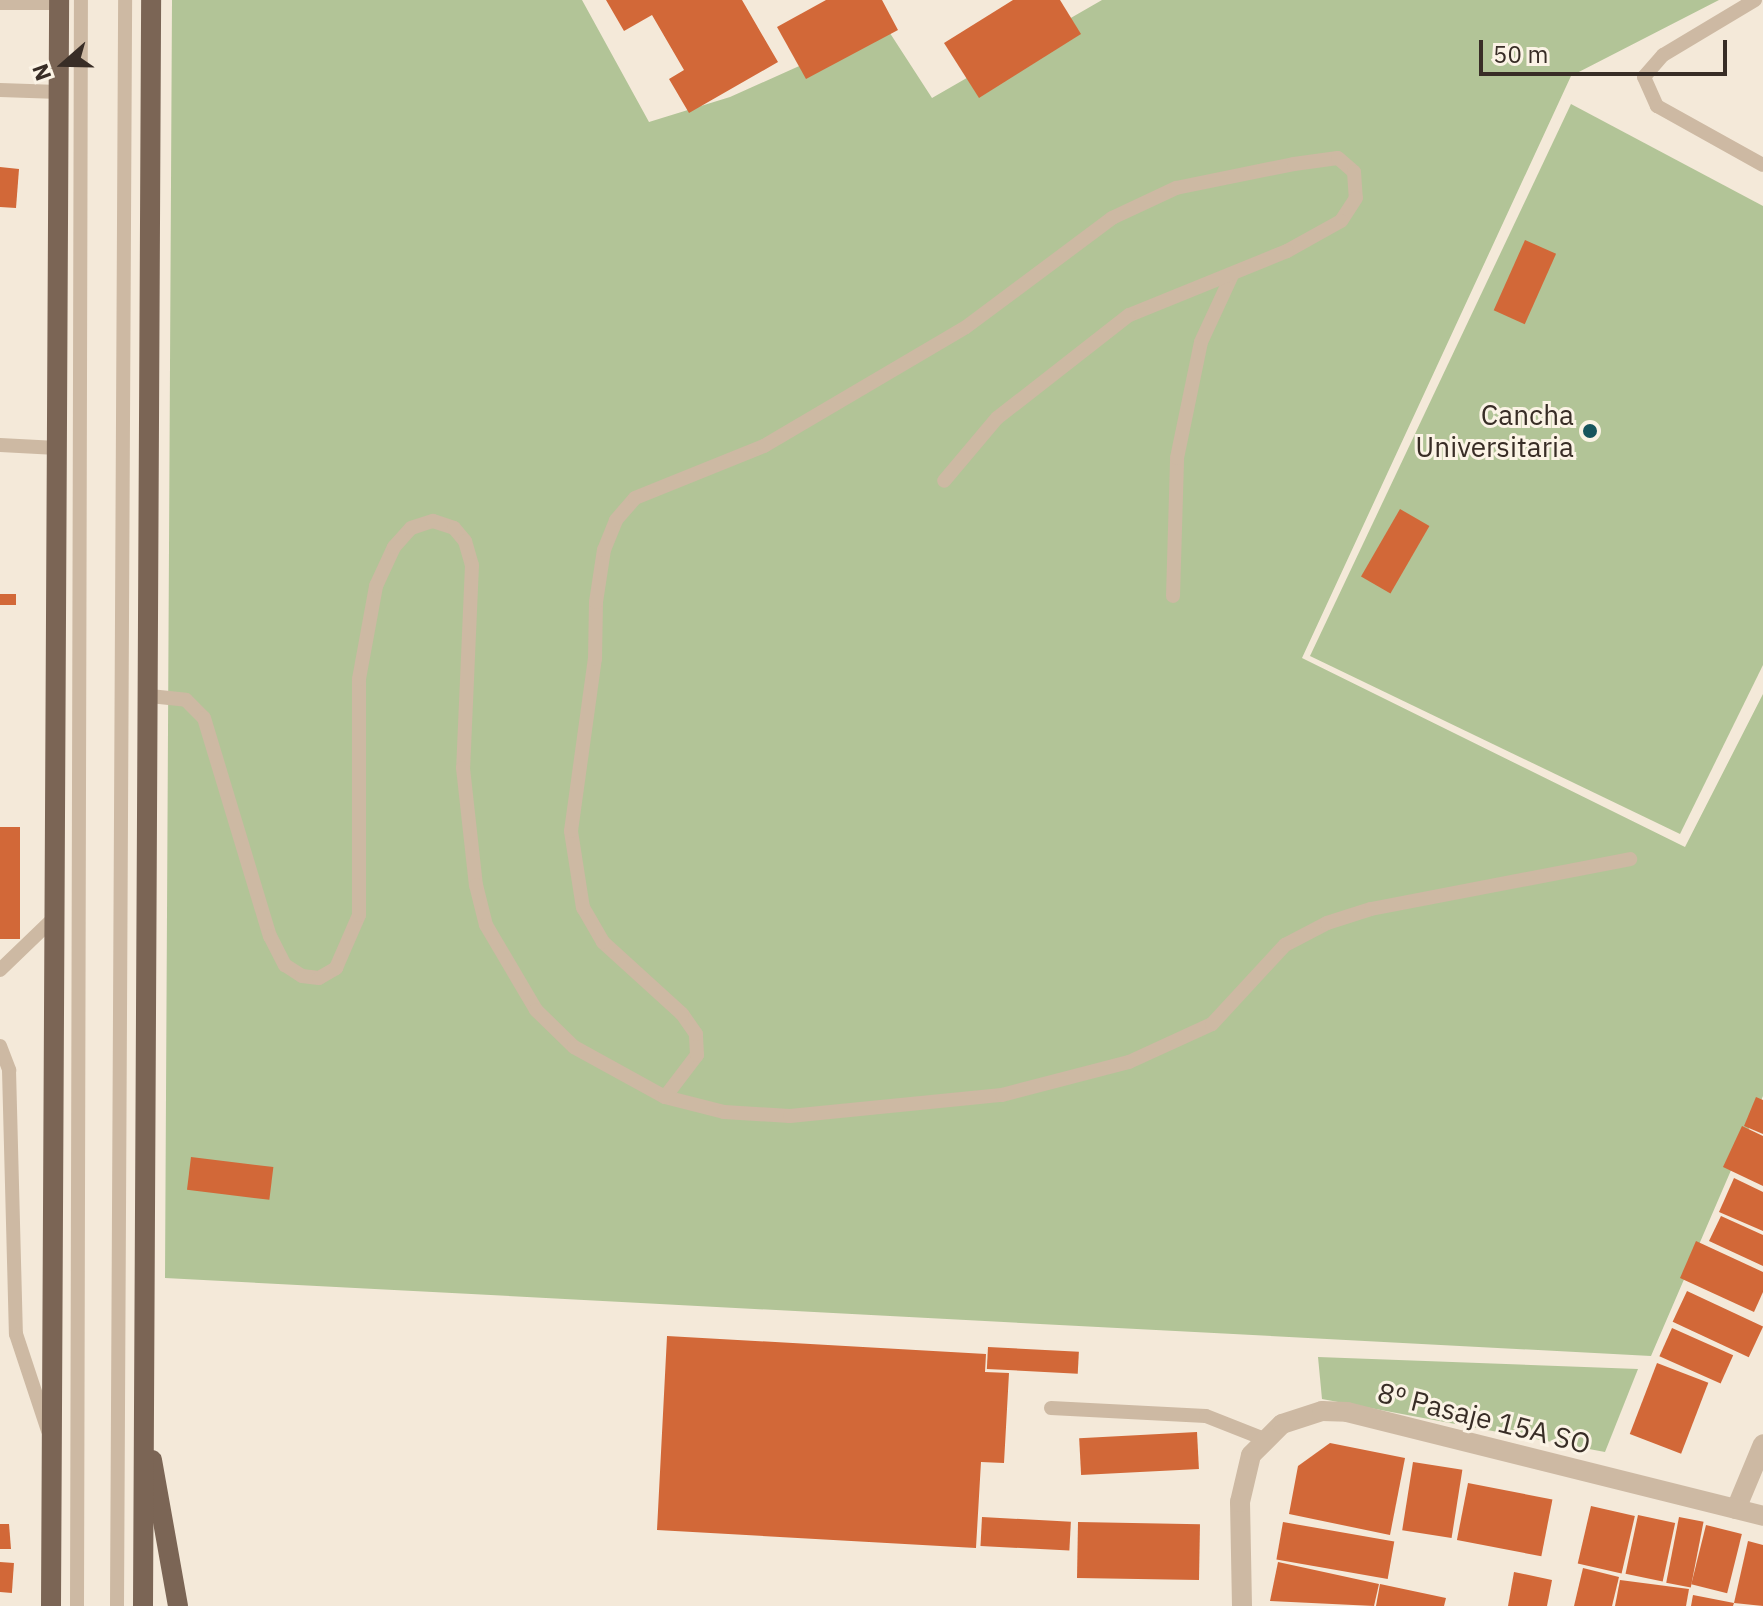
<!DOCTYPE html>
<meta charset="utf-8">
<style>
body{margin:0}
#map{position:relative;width:1763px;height:1606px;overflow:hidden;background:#f4e9d9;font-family:"IBM Plex Sans",sans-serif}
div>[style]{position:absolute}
.green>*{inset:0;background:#b2c497}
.building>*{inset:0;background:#d26838;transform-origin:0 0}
.lane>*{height:14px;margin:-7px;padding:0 7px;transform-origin:7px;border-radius:7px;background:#cdb9a3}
.street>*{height:20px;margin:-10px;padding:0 10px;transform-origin:10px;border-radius:10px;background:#cdb9a3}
.primary>*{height:20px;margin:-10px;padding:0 10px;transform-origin:10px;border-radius:10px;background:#7b6555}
.dots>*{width:22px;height:22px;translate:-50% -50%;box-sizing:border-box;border:4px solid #fbf3e5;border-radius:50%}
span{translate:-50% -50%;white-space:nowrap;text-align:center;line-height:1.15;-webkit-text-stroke:6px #fbf3e5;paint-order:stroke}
.poi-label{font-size:28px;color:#382d26}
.right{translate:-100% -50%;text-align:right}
.street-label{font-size:28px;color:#382d26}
.north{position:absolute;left:24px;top:24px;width:80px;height:80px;-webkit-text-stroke:6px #fbf3e5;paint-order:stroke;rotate:250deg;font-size:22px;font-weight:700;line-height:32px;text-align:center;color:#382d26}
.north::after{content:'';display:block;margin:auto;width:28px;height:36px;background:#382d26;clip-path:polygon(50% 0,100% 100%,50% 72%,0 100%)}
.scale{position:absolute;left:1479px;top:40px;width:248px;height:36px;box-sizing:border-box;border:4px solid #382d26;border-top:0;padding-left:10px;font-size:24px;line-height:28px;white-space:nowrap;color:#382d26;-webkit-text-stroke:6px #fbf3e5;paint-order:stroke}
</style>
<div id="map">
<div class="green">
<i style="clip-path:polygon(172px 0,582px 0,649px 122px,730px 97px,886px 27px,932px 98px,1102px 0,1719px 0,1571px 76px,1302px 658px,1685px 847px,1763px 694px,1763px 1096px,1651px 1356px,165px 1278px)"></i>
<i style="clip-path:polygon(1571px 104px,1763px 206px,1763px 665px,1680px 834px,1310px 656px)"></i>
<i style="clip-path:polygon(1318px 1357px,1638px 1369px,1605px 1452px,1322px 1399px)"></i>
</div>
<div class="building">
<i style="clip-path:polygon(606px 0,742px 0,778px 62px,689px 113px,669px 79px,684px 70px,652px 15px,624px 31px)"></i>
<i style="clip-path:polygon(826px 0,882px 0,898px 30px,806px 79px,777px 27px)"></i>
<i style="clip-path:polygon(1013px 0,1060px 0,1081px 34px,979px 98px,944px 43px)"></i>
<i style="clip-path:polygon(0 167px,19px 169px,16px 208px,0 207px)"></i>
<i style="left:1525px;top:240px;width:34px;height:77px;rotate:24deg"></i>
<i style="left:1400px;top:509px;width:34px;height:78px;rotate:30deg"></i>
<i style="left:0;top:594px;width:16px;height:11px"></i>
<i style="left:0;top:827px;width:20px;height:112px"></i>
<i style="clip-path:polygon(1756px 1097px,1763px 1100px,1763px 1134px,1744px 1126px)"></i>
<i style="clip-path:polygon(1742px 1126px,1763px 1136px,1763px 1186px,1723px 1167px)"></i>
<i style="left:191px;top:1157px;width:83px;height:33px;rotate:7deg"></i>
<i style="clip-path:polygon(1734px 1178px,1763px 1192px,1763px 1231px,1719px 1212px)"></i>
<i style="clip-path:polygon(1721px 1216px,1763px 1235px,1763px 1266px,1709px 1241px)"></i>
<i style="clip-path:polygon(1696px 1241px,1763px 1272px,1763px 1292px,1754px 1312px,1680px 1278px)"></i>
<i style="left:1687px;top:1291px;width:84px;height:34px;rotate:25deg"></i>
<i style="left:1672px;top:1328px;width:67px;height:31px;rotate:24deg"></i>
<i style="clip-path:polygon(667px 1336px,986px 1354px,985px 1372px,1009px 1373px,1004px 1463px,981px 1462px,976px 1548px,657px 1530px)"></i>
<i style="left:988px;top:1347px;width:91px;height:22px;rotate:3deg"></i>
<i style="left:1657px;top:1363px;width:55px;height:76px;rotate:21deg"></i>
<i style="left:1197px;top:1432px;width:37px;height:118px;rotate:87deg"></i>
<i style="clip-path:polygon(1330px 1443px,1405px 1458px,1390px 1535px,1289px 1514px,1298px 1466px)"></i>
<i style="left:1413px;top:1462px;width:50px;height:69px;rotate:9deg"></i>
<i style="left:1468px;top:1483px;width:86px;height:58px;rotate:11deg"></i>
<i style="left:1591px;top:1506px;width:45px;height:59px;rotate:13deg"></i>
<i style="left:1638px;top:1515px;width:38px;height:60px;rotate:12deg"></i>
<i style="left:982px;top:1517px;width:89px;height:29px;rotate:3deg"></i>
<i style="left:1679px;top:1517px;width:25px;height:67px;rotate:11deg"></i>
<i style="left:1078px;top:1522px;width:122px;height:56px;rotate:1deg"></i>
<i style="left:1283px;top:1522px;width:113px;height:38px;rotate:10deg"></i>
<i style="clip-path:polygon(0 1524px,9px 1524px,11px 1549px,0 1549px)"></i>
<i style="left:1706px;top:1525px;width:37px;height:61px;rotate:14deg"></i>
<i style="clip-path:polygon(1748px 1541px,1763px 1545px,1763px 1606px,1734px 1603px)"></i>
<i style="left:0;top:1562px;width:14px;height:30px;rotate:4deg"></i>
<i style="clip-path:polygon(1278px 1562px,1379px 1584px,1374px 1606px,1270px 1601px)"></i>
<i style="clip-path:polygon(1583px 1568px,1619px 1577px,1612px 1606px,1574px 1606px)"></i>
<i style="clip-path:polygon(1514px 1572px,1552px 1580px,1547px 1606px,1508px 1606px)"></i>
<i style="clip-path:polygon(1620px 1580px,1689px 1589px,1686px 1606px,1615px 1606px)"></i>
<i style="clip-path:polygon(1380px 1584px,1446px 1598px,1444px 1606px,1376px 1606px)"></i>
<i style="clip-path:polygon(1693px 1595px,1734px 1603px,1733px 1606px,1691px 1606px)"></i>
</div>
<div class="lane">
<i style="left:1755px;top:0;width:107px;rotate:149.1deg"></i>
<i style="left:1663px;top:55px;width:29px;rotate:131deg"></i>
<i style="left:1644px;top:77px;width:32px;rotate:66deg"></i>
<i style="left:1657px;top:106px;width:121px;rotate:29.1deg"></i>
<i style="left:0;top:3px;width:59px"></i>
<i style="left:0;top:90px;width:59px;rotate:1.9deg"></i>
<i style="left:0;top:445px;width:57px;rotate:3deg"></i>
<i style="left:1173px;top:596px;width:138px;rotate:-88.3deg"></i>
<i style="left:1177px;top:458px;width:118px;rotate:-78.3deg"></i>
<i style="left:1201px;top:342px;width:74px;rotate:-65.2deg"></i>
<i style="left:150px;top:696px;width:36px;rotate:6deg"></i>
<i style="left:186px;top:700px;width:25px;rotate:45deg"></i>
<i style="left:204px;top:718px;width:228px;rotate:73.2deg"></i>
<i style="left:270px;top:936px;width:33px;rotate:63deg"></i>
<i style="left:285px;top:965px;width:20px;rotate:33deg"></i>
<i style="left:302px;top:976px;width:17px;rotate:7deg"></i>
<i style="left:319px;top:978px;width:20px;rotate:-30deg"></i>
<i style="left:336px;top:968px;width:58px;rotate:-66.5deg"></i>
<i style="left:359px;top:915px;width:236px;rotate:-90deg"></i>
<i style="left:359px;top:679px;width:95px;rotate:-79.6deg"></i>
<i style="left:376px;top:586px;width:43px;rotate:-65.2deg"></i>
<i style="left:394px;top:547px;width:25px;rotate:-48deg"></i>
<i style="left:411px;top:528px;width:23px;rotate:-18deg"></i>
<i style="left:433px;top:521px;width:22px;rotate:18deg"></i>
<i style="left:454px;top:528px;width:17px;rotate:50deg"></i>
<i style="left:465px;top:541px;width:25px;rotate:74deg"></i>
<i style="left:472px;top:565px;width:203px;rotate:92.5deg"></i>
<i style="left:463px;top:768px;width:118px;rotate:83.7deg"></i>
<i style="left:476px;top:885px;width:41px;rotate:76deg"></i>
<i style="left:486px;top:925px;width:99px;rotate:59.5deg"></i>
<i style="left:536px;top:1010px;width:53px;rotate:44.2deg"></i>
<i style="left:574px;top:1047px;width:104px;rotate:28.8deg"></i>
<i style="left:665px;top:1097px;width:61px;rotate:14.3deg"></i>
<i style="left:724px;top:1112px;width:66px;rotate:3.5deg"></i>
<i style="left:790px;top:1116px;width:213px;rotate:-5.7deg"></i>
<i style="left:1002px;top:1095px;width:131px;rotate:-14.6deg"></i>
<i style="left:1129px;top:1062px;width:91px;rotate:-24.6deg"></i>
<i style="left:1212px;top:1024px;width:108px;rotate:-47.3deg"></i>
<i style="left:1285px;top:945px;width:47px;rotate:-27.6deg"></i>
<i style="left:1327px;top:923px;width:46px;rotate:-17.7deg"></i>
<i style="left:1371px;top:909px;width:264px;rotate:-10.9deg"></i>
<i style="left:0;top:970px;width:76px;rotate:-43.9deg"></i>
<i style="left:0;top:1046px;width:26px;rotate:69deg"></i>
<i style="left:9px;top:1070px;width:264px;rotate:88.5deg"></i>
<i style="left:16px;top:1334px;width:102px;rotate:71.7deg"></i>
<i style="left:665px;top:1097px;width:53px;rotate:-52.7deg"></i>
<i style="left:697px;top:1055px;width:21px;rotate:-93deg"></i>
<i style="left:696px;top:1034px;width:24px;rotate:-125deg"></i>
<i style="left:682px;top:1014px;width:107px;rotate:-137.7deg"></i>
<i style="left:603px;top:942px;width:39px;rotate:-120deg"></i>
<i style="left:583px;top:908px;width:78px;rotate:-98.9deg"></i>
<i style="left:571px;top:831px;width:174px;rotate:-82.1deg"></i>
<i style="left:595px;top:659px;width:57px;rotate:-89deg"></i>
<i style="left:596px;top:602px;width:53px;rotate:-81.3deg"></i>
<i style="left:604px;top:550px;width:32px;rotate:-68deg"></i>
<i style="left:616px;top:520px;width:29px;rotate:-49deg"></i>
<i style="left:635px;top:498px;width:139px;rotate:-22deg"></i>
<i style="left:764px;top:446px;width:234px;rotate:-30.5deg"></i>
<i style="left:966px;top:327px;width:182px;rotate:-36.7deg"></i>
<i style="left:1112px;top:218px;width:71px;rotate:-25.1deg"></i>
<i style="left:1176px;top:188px;width:120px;rotate:-11.5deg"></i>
<i style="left:1294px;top:164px;width:44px;rotate:-7.8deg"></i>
<i style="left:1338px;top:158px;width:21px;rotate:41deg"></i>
<i style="left:1354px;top:172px;width:26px;rotate:86deg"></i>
<i style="left:1356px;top:198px;width:27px;rotate:123deg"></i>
<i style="left:1341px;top:221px;width:62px;rotate:150.9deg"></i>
<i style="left:1287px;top:251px;width:170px;rotate:157.9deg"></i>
<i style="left:1129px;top:315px;width:167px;rotate:142deg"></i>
<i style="left:997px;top:418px;width:82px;rotate:130.1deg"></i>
<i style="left:1051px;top:1408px;width:155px;rotate:3deg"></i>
<i style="left:1206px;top:1416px;width:62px;rotate:21.6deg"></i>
<i style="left:77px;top:1606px;width:1606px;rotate:-89.86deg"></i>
<i style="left:117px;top:1606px;width:1606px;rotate:-89.71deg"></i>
</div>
<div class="street">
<i style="left:1736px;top:1509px;width:70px;rotate:-67.4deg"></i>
<i style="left:1242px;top:1606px;width:104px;rotate:-91.1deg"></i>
<i style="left:1240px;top:1502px;width:48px;rotate:-76.8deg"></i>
<i style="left:1251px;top:1455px;width:44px;rotate:-45deg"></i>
<i style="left:1282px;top:1424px;width:42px;rotate:-18deg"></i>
<i style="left:1322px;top:1411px;width:25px;rotate:2deg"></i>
<i style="left:1347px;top:1412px;width:429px;rotate:14deg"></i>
</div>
<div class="primary">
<i style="left:152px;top:1460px;width:148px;rotate:79.9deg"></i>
<i style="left:51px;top:1606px;width:1606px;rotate:-89.71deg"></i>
<i style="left:143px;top:1606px;width:1606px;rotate:-89.71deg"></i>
</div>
<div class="dots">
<i style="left:1590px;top:431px;background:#17545d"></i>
</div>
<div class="poi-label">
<span class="right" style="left:1574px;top:431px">Cancha<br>Universitaria</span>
</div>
<div class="street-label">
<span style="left:1484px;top:1418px;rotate:14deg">8º Pasaje 15A SO</span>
</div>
<div class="north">N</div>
<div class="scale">50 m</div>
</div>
